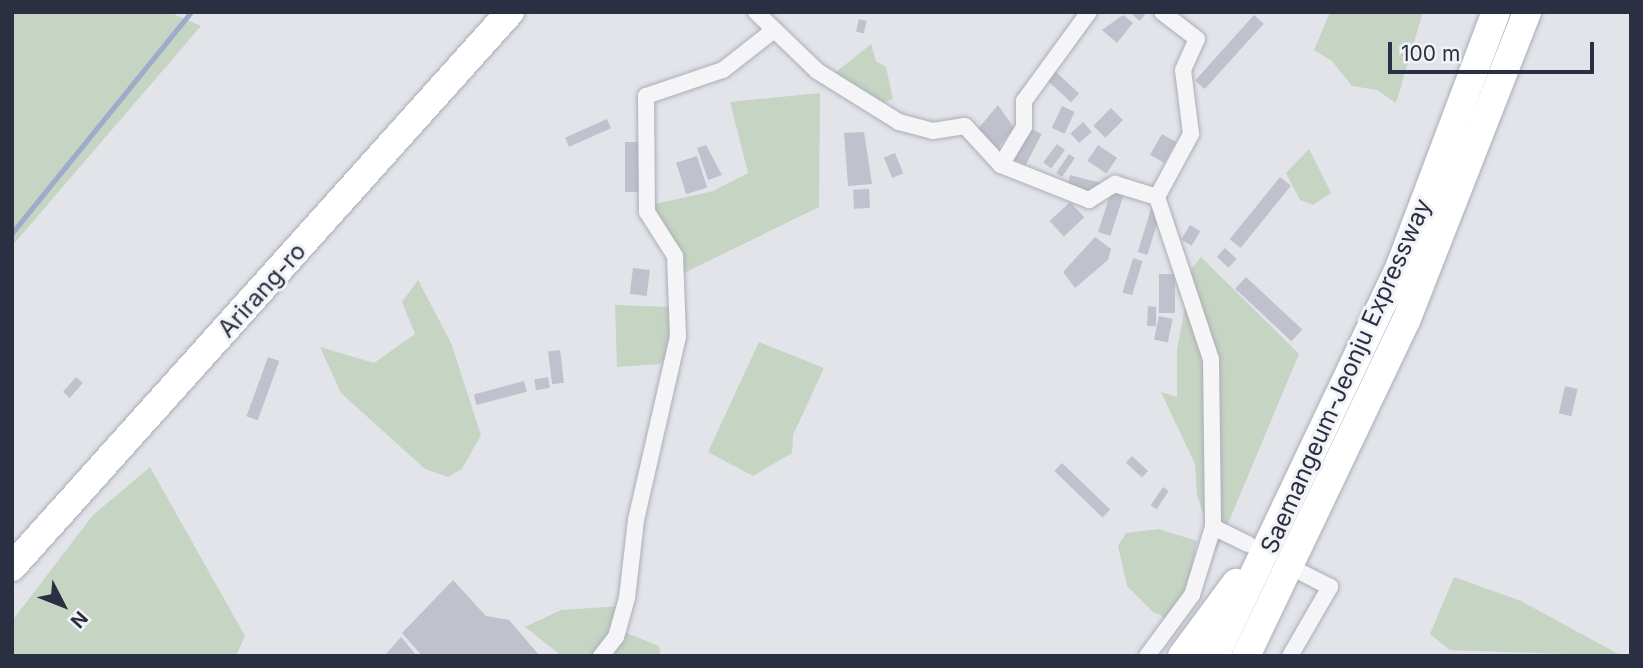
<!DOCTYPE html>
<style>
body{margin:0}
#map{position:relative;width:1643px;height:668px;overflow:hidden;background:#e2e4ea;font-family:Inter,sans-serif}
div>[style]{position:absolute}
.green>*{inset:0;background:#c5d4c3}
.stream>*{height:4.5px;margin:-2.25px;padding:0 2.25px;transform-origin:2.25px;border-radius:2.25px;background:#9eabc9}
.building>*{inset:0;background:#bfc2cd;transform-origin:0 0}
.roads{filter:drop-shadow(0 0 2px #abaeb8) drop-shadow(0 0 2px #abaeb8)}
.street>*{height:16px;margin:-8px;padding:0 8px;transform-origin:8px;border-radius:8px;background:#f5f5f8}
.highway>*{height:28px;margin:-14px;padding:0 14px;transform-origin:14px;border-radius:14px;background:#fff}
span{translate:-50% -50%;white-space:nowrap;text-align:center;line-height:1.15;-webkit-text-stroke:6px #f2f3f7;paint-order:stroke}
.street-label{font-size:24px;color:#2a2f42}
.frame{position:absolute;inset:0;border:14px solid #2a2f42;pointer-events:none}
.north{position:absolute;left:28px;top:570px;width:70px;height:70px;-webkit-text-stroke:5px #f2f3f7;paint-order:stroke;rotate:132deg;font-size:19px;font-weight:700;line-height:28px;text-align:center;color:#2a2f42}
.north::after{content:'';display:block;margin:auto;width:24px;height:32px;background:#2a2f42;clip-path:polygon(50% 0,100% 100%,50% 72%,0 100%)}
.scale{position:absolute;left:1388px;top:42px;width:206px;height:32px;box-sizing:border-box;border:4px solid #2a2f42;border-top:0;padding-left:9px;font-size:21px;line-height:24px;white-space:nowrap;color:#2a2f42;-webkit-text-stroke:5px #f2f3f7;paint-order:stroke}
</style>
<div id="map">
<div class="green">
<i style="clip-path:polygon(12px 12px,169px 12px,201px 26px,12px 246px)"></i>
<i style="clip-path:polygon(1330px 12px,1423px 12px,1396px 103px,1377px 90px,1352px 86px,1332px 61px,1314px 50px)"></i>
<i style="clip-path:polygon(871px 44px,876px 61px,886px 67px,893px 99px,881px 103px,835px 73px)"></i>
<i style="clip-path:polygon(820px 93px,819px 207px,684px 273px,652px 212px,655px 204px,713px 191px,748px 173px,730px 102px)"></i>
<i style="clip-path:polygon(1309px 149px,1331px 193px,1313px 205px,1300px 200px,1286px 173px)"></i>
<i style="clip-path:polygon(1201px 257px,1299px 354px,1216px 552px,1197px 495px,1195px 464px,1161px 392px,1177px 397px,1177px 350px,1192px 268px)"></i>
<i style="clip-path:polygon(418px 280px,451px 343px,481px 435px,462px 469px,448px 477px,425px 469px,341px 393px,320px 347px,374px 363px,415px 334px,402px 302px)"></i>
<i style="clip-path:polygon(615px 305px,671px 307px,668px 356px,660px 364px,617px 367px)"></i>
<i style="clip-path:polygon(759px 342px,824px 368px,793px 435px,792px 453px,753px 476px,708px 452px)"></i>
<i style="clip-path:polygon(150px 467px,245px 636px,236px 656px,12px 656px,12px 621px,93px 515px)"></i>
<i style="clip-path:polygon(1159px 529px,1197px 541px,1187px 592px,1173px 621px,1153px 612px,1127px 586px,1118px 546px,1126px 533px)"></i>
<i style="clip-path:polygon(1454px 577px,1521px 601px,1622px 656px,1450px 650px,1430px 634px)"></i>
<i style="clip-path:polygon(621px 606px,624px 632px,659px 646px,661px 656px,562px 656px,525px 627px,561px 610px)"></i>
</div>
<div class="stream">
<i style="left:12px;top:233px;width:284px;rotate:-51deg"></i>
</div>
<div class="building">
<i style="clip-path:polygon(1129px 12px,1147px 12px,1140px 21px)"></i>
<i style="clip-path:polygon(1123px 15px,1133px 23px,1117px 43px,1102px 30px)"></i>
<i style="left:1254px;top:15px;width:13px;height:88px;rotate:42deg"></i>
<i style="left:859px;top:19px;width:8px;height:13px;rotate:14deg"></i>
<i style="left:1055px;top:71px;width:33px;height:12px;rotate:43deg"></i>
<i style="clip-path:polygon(998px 105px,1014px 128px,998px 148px,977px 130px)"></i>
<i style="left:1062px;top:106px;width:14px;height:24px;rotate:25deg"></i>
<i style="left:1111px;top:108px;width:17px;height:25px;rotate:45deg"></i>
<i style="left:607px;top:119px;width:10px;height:46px;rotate:66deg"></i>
<i style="left:1083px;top:122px;width:13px;height:17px;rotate:48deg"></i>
<i style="left:1030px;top:128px;width:13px;height:35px;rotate:27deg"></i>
<i style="clip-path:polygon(864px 132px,872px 184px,848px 186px,844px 133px)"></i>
<i style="left:1162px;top:134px;width:16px;height:24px;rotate:30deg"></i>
<i style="left:625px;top:142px;width:14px;height:50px"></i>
<i style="left:1057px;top:144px;width:10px;height:23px;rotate:37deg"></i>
<i style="clip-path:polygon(706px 145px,722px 175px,708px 180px,697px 148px)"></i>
<i style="left:1098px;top:145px;width:23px;height:19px;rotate:34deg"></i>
<i style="left:895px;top:153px;width:22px;height:12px;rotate:68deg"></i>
<i style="left:1069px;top:154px;width:7px;height:23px;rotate:34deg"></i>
<i style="left:697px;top:156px;width:33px;height:22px;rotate:72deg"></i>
<i style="clip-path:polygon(1070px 175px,1101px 183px,1090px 195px,1067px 189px)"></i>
<i style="left:1280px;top:177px;width:14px;height:80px;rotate:39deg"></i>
<i style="left:869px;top:189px;width:19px;height:16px;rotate:87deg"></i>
<i style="left:1111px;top:192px;width:13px;height:42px;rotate:18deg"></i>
<i style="left:1070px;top:202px;width:21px;height:28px;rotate:47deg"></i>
<i style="left:1151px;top:209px;width:10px;height:45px;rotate:17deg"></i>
<i style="left:1190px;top:225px;width:12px;height:17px;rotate:31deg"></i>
<i style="clip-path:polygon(1095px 237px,1111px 249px,1108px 260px,1075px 288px,1063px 272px)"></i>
<i style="left:1225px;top:248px;width:16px;height:12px;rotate:43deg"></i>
<i style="left:1133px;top:258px;width:10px;height:36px;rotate:17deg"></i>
<i style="left:633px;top:268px;width:17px;height:26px;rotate:7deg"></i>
<i style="left:1159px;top:274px;width:16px;height:39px"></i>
<i style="left:1246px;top:277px;width:77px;height:16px;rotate:43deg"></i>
<i style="clip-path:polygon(1148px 306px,1156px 307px,1156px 326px,1147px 326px)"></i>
<i style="left:1159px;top:316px;width:14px;height:24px;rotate:12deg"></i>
<i style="left:560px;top:350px;width:33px;height:12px;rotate:83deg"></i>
<i style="left:268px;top:357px;width:12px;height:63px;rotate:20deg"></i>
<i style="left:76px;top:377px;width:9px;height:20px;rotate:41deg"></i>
<i style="left:548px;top:377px;width:11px;height:14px;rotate:80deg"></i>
<i style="left:524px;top:381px;width:11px;height:52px;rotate:75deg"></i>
<i style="left:1565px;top:386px;width:13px;height:28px;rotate:13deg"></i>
<i style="left:1132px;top:456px;width:22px;height:9px;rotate:43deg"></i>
<i style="left:1062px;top:463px;width:67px;height:11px;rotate:44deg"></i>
<i style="left:1163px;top:487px;width:7px;height:22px;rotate:34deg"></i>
<i style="clip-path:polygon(453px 580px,486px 616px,509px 620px,540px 656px,422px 656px,402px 633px)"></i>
<i style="clip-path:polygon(401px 637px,417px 656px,384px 656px)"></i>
</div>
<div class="roads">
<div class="street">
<i style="left:756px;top:12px;width:85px;rotate:44deg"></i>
<i style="left:817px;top:71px;width:97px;rotate:31.9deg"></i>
<i style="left:899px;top:122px;width:35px;rotate:15deg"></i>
<i style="left:933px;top:131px;width:32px;rotate:-9deg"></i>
<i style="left:965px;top:126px;width:53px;rotate:47.3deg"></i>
<i style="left:1001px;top:165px;width:95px;rotate:21.7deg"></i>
<i style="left:1089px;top:200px;width:31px;rotate:-32deg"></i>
<i style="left:1115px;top:184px;width:44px;rotate:17.2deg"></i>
<i style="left:1157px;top:197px;width:171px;rotate:71.6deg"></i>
<i style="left:1211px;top:359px;width:168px;rotate:89.3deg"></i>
<i style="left:1213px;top:527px;width:39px;rotate:26deg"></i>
<i style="left:1001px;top:165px;width:44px;rotate:-58.8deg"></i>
<i style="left:1024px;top:127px;width:26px;rotate:-90deg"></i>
<i style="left:1024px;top:101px;width:110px;rotate:-53.9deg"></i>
<i style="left:1157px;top:197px;width:72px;rotate:-61.6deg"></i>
<i style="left:1191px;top:134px;width:64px;rotate:-97.1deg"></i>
<i style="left:1183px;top:70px;width:34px;rotate:-66deg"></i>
<i style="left:1197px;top:39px;width:44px;rotate:-142.4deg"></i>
<i style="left:601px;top:656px;width:24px;rotate:-52deg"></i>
<i style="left:616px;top:637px;width:41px;rotate:-74.2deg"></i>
<i style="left:627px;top:598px;width:79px;rotate:-83.4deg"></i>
<i style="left:636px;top:520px;width:188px;rotate:-77.1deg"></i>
<i style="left:678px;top:337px;width:81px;rotate:-92.1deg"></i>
<i style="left:675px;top:256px;width:52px;rotate:-122.5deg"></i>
<i style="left:647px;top:212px;width:116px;rotate:-90.5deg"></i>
<i style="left:646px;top:96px;width:81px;rotate:-18.7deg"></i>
<i style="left:723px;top:70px;width:65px;rotate:-38.1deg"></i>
<i style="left:1147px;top:656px;width:76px;rotate:-53.6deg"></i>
<i style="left:1192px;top:595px;width:71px;rotate:-72.8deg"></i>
<i style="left:1290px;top:656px;width:80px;rotate:-59.9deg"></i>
<i style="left:1330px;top:587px;width:30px;rotate:-153deg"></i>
</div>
<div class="highway">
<i style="left:12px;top:567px;width:746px;rotate:-48.1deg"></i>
<i style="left:1182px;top:656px;width:91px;rotate:-53.5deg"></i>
<i style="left:1215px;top:656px;width:432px;rotate:-64.6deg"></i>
<i style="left:1400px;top:266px;width:272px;rotate:-69.3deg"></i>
<i style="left:1246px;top:656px;width:371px;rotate:-64.5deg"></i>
<i style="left:1406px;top:321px;width:332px;rotate:-68.6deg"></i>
</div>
</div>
<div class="street-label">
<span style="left:262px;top:290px;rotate:-48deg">Arirang-ro</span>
<span style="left:1346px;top:376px;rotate:-66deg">Saemangeum-Jeonju Expressway</span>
</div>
<div class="frame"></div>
<div class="north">N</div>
<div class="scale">100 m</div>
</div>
